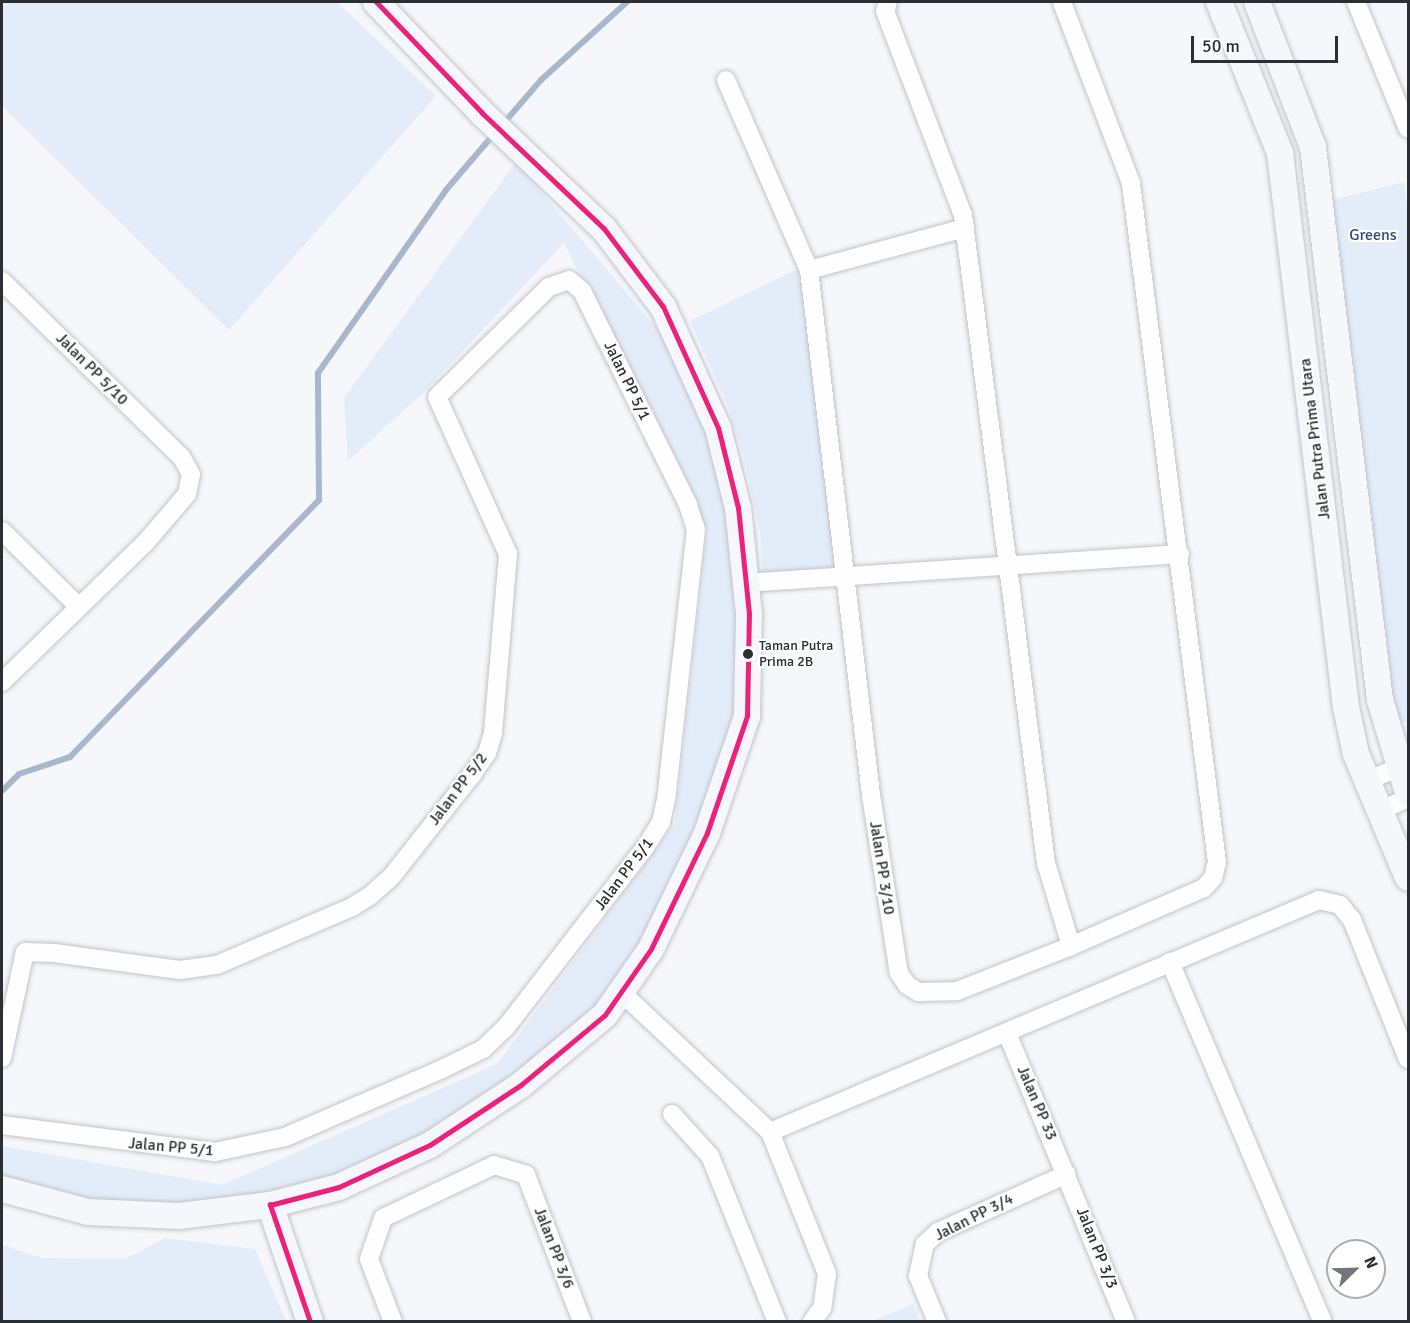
<!DOCTYPE html>
<style>
body{margin:0}
#map{position:relative;width:1410px;height:1323px;overflow:hidden;background:#f5f7fa;font-family:Signika,sans-serif}
div>[style]{position:absolute}
.green>*{inset:0;background:#e3edfa}
.stream>*{height:6px;margin:-3px;padding:0 3px;transform-origin:3px;border-radius:3px;background:#a7b8cc}
.roads{filter:drop-shadow(0 0 2px #c1c4c8) drop-shadow(0 0 2px #c1c4c8)}
.street>*{height:18px;margin:-9px;padding:0 9px;transform-origin:9px;border-radius:9px;background:#fefefe}
.secondary>*{height:26px;margin:-13px;padding:0 13px;transform-origin:13px;border-radius:13px;background:#f5f7fa}
.bus-1>*{height:4.5px;margin:-2.25px;padding:0 2.25px;transform-origin:2.25px;border-radius:2.25px;background:#ed207b}
.dots>*{width:16px;height:16px;translate:-50% -50%;box-sizing:border-box;border:3px solid #fff;border-radius:50%}
span{translate:-50% -50%;white-space:nowrap;text-align:center;line-height:1.15;-webkit-text-stroke:4.5px #fff;paint-order:stroke}
.bus-label{font-size:14px;color:#2b2f33}
.left{translate:0 -50%;text-align:left}
.park-label{font-size:16px;color:#2b4f78}
.street-label{font-size:16px;color:#2b2f33}
.frame{position:absolute;inset:0;border:3px solid #2b2f33;pointer-events:none}
.north{position:absolute;left:1326px;top:1239px;width:60px;height:60px;box-sizing:border-box;background:#fff;border:2px solid #aaacad;border-radius:50%;rotate:67deg;font-size:16px;font-weight:700;line-height:24px;text-align:center;color:#2b2f33}
.north::after{content:'';display:block;margin:auto;width:21px;height:27px;background:#727579;clip-path:polygon(50% 0,100% 100%,50% 72%,0 100%)}
.scale{position:absolute;left:1191px;top:36px;width:147px;height:27px;box-sizing:border-box;border:3px solid #2b2f33;border-top:0;padding-left:8px;font-size:18px;line-height:21px;white-space:nowrap;color:#2b2f33;-webkit-text-stroke:4px #fff;paint-order:stroke}
</style>
<div id="map">
<div class="green">
<i style="clip-path:polygon(2px 2px,337px 2px,436px 96px,229px 330px,2px 106px)"></i>
<i style="clip-path:polygon(516px 162px,674px 349px,727px 493px,741px 618px,737px 723px,670px 894px,598px 1008px,517px 1077px,422px 1139px,332px 1179px,180px 1209px,83px 1204px,2px 1179px,2px 1146px,222px 1185px,497px 1064px,675px 823px,707px 529px,564px 243px,424px 392px,348px 461px,344px 398px)"></i>
<i style="clip-path:polygon(1404px 182px,1408px 213px,1408px 723px,1396px 720px,1378px 618px,1332px 200px)"></i>
<i style="clip-path:polygon(800px 268px,840px 570px,763px 574px,760px 532px,744px 457px,726px 401px,690px 321px)"></i>
<i style="clip-path:polygon(165px 1238px,255px 1249px,286px 1321px,2px 1321px,2px 1245px,42px 1258px,125px 1259px)"></i>
<i style="clip-path:polygon(913px 1304px,920px 1321px,872px 1321px)"></i>
</div>
<div class="stream">
<i style="left:503px;top:124px;width:58px;rotate:-49.2deg"></i>
<i style="left:541px;top:80px;width:116px;rotate:-42.2deg"></i>
<i style="left:2px;top:791px;width:24px;rotate:-45deg"></i>
<i style="left:19px;top:774px;width:54px;rotate:-18.4deg"></i>
<i style="left:70px;top:757px;width:358px;rotate:-45.9deg"></i>
<i style="left:319px;top:500px;width:127px;rotate:-90.5deg"></i>
<i style="left:318px;top:373px;width:223px;rotate:-55deg"></i>
<i style="left:446px;top:190px;width:74px;rotate:-49.4deg"></i>
</div>
<div class="roads">
<div class="street">
<i style="left:888px;top:2px;width:9px;rotate:108deg"></i>
<i style="left:885px;top:11px;width:218px;rotate:69.1deg"></i>
<i style="left:963px;top:215px;width:653px;rotate:82.7deg"></i>
<i style="left:1046px;top:863px;width:87px;rotate:73.2deg"></i>
<i style="left:1071px;top:946px;width:145px;rotate:-23.6deg"></i>
<i style="left:1204px;top:888px;width:13px;rotate:-48deg"></i>
<i style="left:1213px;top:878px;width:16px;rotate:-76deg"></i>
<i style="left:1217px;top:862px;width:684px;rotate:-97.22deg"></i>
<i style="left:1131px;top:183px;width:194px;rotate:-110.9deg"></i>
<i style="left:1356px;top:2px;width:137px;rotate:67.7deg"></i>
<i style="left:726px;top:80px;width:207px;rotate:66.4deg"></i>
<i style="left:809px;top:270px;width:529px;rotate:83.26deg"></i>
<i style="left:871px;top:795px;width:180px;rotate:81.1deg"></i>
<i style="left:899px;top:973px;width:14px;rotate:56deg"></i>
<i style="left:907px;top:985px;width:13px;rotate:32deg"></i>
<i style="left:918px;top:992px;width:39px;rotate:-1deg"></i>
<i style="left:957px;top:991px;width:123px;rotate:-21.5deg"></i>
<i style="left:809px;top:270px;width:162px;rotate:-15.1deg"></i>
<i style="left:2px;top:281px;width:252px;rotate:44.5deg"></i>
<i style="left:182px;top:458px;width:18px;rotate:61deg"></i>
<i style="left:191px;top:474px;width:20px;rotate:101deg"></i>
<i style="left:187px;top:494px;width:63px;rotate:130.5deg"></i>
<i style="left:146px;top:542px;width:201px;rotate:135.8deg"></i>
<i style="left:2px;top:531px;width:108px;rotate:44.6deg"></i>
<i style="left:746px;top:583px;width:435px;rotate:-3.8deg"></i>
<i style="left:1367px;top:781px;width:45px;rotate:-23.7deg"></i>
<i style="left:1379px;top:811px;width:32px;rotate:-24deg"></i>
<i style="left:1170px;top:962px;width:391px;rotate:67deg"></i>
<i style="left:621px;top:992px;width:204px;rotate:43.2deg"></i>
<i style="left:770px;top:1132px;width:596px;rotate:-22.91deg"></i>
<i style="left:1319px;top:900px;width:22px;rotate:13deg"></i>
<i style="left:1340px;top:905px;width:19px;rotate:51deg"></i>
<i style="left:1352px;top:920px;width:150px;rotate:68.1deg"></i>
<i style="left:1007px;top:1033px;width:313px;rotate:67.6deg"></i>
<i style="left:2px;top:1058px;width:108px;rotate:-77.8deg"></i>
<i style="left:25px;top:952px;width:29px;rotate:2deg"></i>
<i style="left:54px;top:953px;width:127px;rotate:7.7deg"></i>
<i style="left:180px;top:970px;width:37px;rotate:-8deg"></i>
<i style="left:217px;top:965px;width:147px;rotate:-23.2deg"></i>
<i style="left:352px;top:907px;width:22px;rotate:-32deg"></i>
<i style="left:371px;top:895px;width:28px;rotate:-42deg"></i>
<i style="left:392px;top:876px;width:132px;rotate:-51.7deg"></i>
<i style="left:474px;top:772px;width:23px;rotate:-56deg"></i>
<i style="left:487px;top:753px;width:21px;rotate:-73deg"></i>
<i style="left:493px;top:733px;width:180px;rotate:-85.2deg"></i>
<i style="left:508px;top:554px;width:172px;rotate:-114.3deg"></i>
<i style="left:437px;top:397px;width:157px;rotate:-44.5deg"></i>
<i style="left:549px;top:287px;width:21px;rotate:-19deg"></i>
<i style="left:569px;top:280px;width:17px;rotate:40deg"></i>
<i style="left:582px;top:291px;width:239px;rotate:63.6deg"></i>
<i style="left:688px;top:505px;width:25px;rotate:72deg"></i>
<i style="left:696px;top:529px;width:272px;rotate:96.3deg"></i>
<i style="left:666px;top:799px;width:24px;rotate:102deg"></i>
<i style="left:661px;top:822px;width:28px;rotate:122deg"></i>
<i style="left:646px;top:846px;width:229px;rotate:127.7deg"></i>
<i style="left:506px;top:1027px;width:32px;rotate:136deg"></i>
<i style="left:483px;top:1049px;width:48px;rotate:154deg"></i>
<i style="left:440px;top:1070px;width:169px;rotate:156.6deg"></i>
<i style="left:285px;top:1137px;width:72px;rotate:167.9deg"></i>
<i style="left:215px;top:1152px;width:215px;rotate:-172.8deg"></i>
<i style="left:672px;top:1114px;width:57px;rotate:47.9deg"></i>
<i style="left:710px;top:1156px;width:179px;rotate:68deg"></i>
<i style="left:770px;top:1132px;width:153px;rotate:68.1deg"></i>
<i style="left:827px;top:1274px;width:34px;rotate:98deg"></i>
<i style="left:822px;top:1308px;width:17px;rotate:126deg"></i>
<i style="left:393px;top:1322px;width:67px;rotate:-110.9deg"></i>
<i style="left:369px;top:1259px;width:43px;rotate:-71.1deg"></i>
<i style="left:383px;top:1218px;width:123px;rotate:-25.5deg"></i>
<i style="left:494px;top:1165px;width:34px;rotate:17deg"></i>
<i style="left:526px;top:1175px;width:157px;rotate:69.1deg"></i>
<i style="left:937px;top:1322px;width:50px;rotate:-112.4deg"></i>
<i style="left:918px;top:1276px;width:33px;rotate:-78deg"></i>
<i style="left:925px;top:1244px;width:18px;rotate:-43deg"></i>
<i style="left:938px;top:1232px;width:141px;rotate:-24.2deg"></i>
</div>
<div class="secondary">
<i style="left:1219px;top:2px;width:163px;rotate:68deg"></i>
<i style="left:1280px;top:153px;width:558px;rotate:83.21deg"></i>
<i style="left:1346px;top:707px;width:48px;rotate:78deg"></i>
<i style="left:1356px;top:754px;width:134px;rotate:67.2deg"></i>
<i style="left:1257px;top:2px;width:155px;rotate:68.9deg"></i>
<i style="left:1313px;top:147px;width:557px;rotate:83.09deg"></i>
<i style="left:1380px;top:700px;width:97px;rotate:73.2deg"></i>
<i style="left:2px;top:1189px;width:89px;rotate:15deg"></i>
<i style="left:88px;top:1212px;width:91px;rotate:2.5deg"></i>
<i style="left:179px;top:1216px;width:92px;rotate:-6.9deg"></i>
<i style="left:270px;top:1205px;width:71px;rotate:-14.6deg"></i>
<i style="left:339px;top:1187px;width:100px;rotate:-24.8deg"></i>
<i style="left:430px;top:1145px;width:109px;rotate:-33.4deg"></i>
<i style="left:521px;top:1085px;width:109px;rotate:-39.8deg"></i>
<i style="left:605px;top:1015px;width:80px;rotate:-55.1deg"></i>
<i style="left:651px;top:949px;width:129px;rotate:-64.2deg"></i>
<i style="left:707px;top:833px;width:124px;rotate:-71.1deg"></i>
<i style="left:747px;top:716px;width:102px;rotate:-88.9deg"></i>
<i style="left:749px;top:614px;width:107px;rotate:-95.9deg"></i>
<i style="left:738px;top:508px;width:82px;rotate:-104deg"></i>
<i style="left:718px;top:428px;width:133px;rotate:-114.4deg"></i>
<i style="left:663px;top:307px;width:98px;rotate:-127.1deg"></i>
<i style="left:604px;top:229px;width:167px;rotate:-136.5deg"></i>
<i style="left:483px;top:114px;width:155px;rotate:-133.7deg"></i>
<i style="left:270px;top:1205px;width:124px;rotate:71.1deg"></i>
</div>
</div>
<div class="bus-1">
<i style="left:310px;top:1322px;width:124px;rotate:-108.9deg"></i>
<i style="left:270px;top:1205px;width:71px;rotate:-14.6deg"></i>
<i style="left:339px;top:1187px;width:100px;rotate:-24.8deg"></i>
<i style="left:430px;top:1145px;width:109px;rotate:-33.4deg"></i>
<i style="left:521px;top:1085px;width:109px;rotate:-39.8deg"></i>
<i style="left:605px;top:1015px;width:80px;rotate:-55.1deg"></i>
<i style="left:651px;top:949px;width:129px;rotate:-64.2deg"></i>
<i style="left:707px;top:833px;width:124px;rotate:-71.1deg"></i>
<i style="left:747px;top:716px;width:102px;rotate:-88.9deg"></i>
<i style="left:749px;top:614px;width:107px;rotate:-95.9deg"></i>
<i style="left:738px;top:508px;width:82px;rotate:-104deg"></i>
<i style="left:718px;top:428px;width:133px;rotate:-114.4deg"></i>
<i style="left:663px;top:307px;width:98px;rotate:-127.1deg"></i>
<i style="left:604px;top:229px;width:167px;rotate:-136.5deg"></i>
<i style="left:483px;top:114px;width:155px;rotate:-133.7deg"></i>
</div>
<div class="dots">
<i style="left:748px;top:654px;background:#2b2f33"></i>
</div>
<div class="bus-label">
<span class="left" style="left:759px;top:654px">Taman Putra<br>Prima 2B</span>
</div>
<div class="park-label">
<span style="left:1373px;top:235px">Greens</span>
</div>
<div class="street-label">
<span style="left:92px;top:369px;rotate:45deg">Jalan PP 5/10</span>
<span style="left:627px;top:381px;rotate:64deg">Jalan PP 5/1</span>
<span style="left:1315px;top:439px;rotate:-97deg">Jalan Putra Prima Utara</span>
<span style="left:458px;top:789px;rotate:-53deg">Jalan PP 5/2</span>
<span style="left:882px;top:868px;rotate:81deg">Jalan PP 3/10</span>
<span style="left:624px;top:874px;rotate:-53deg">Jalan PP 5/1</span>
<span style="left:1037px;top:1103px;rotate:67deg">Jalan PP 33</span>
<span style="left:171px;top:1147px;rotate:5deg">Jalan PP 5/1</span>
<span style="left:974px;top:1217px;rotate:-27deg">Jalan PP 3/4</span>
<span style="left:554px;top:1248px;rotate:69deg">Jalan PP 3/6</span>
<span style="left:1097px;top:1248px;rotate:68deg">Jalan PP 3/3</span>
</div>
<div class="frame"></div>
<div class="north">N</div>
<div class="scale">50 m</div>
</div>
